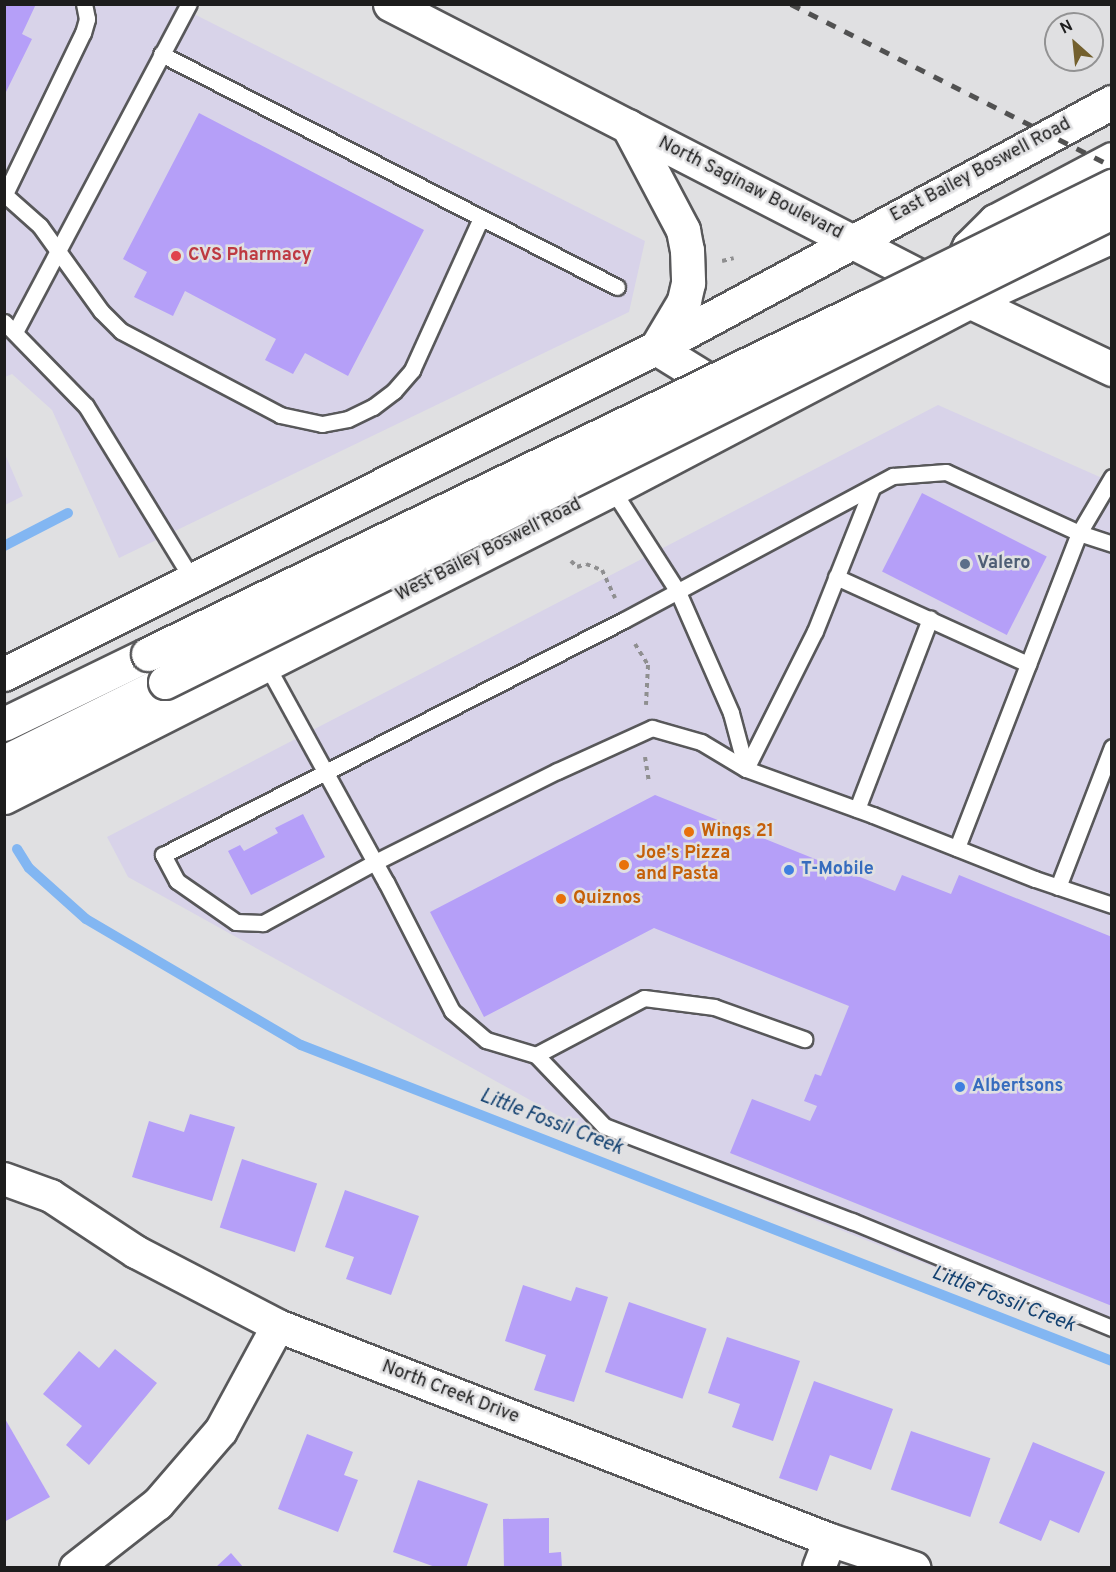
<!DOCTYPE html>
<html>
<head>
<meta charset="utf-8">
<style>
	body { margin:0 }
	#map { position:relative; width:1116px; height:1572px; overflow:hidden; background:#e0e0e2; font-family:Overpass,sans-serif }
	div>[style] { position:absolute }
	.commercial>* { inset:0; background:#d8d3e9 }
	.stream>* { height:10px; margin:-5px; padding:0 5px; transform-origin:5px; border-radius:5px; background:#82b6f2 }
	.building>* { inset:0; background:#b59ff8; transform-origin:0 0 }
	.path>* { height:4px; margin-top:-2px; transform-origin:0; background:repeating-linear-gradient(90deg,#8f8f90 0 4.5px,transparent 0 9px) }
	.roads { filter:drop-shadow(2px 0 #58585a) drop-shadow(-2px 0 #58585a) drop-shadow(0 2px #58585a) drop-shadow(0 -2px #58585a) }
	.service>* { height:15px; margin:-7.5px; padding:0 7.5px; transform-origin:7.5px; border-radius:7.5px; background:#fff }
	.minor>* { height:32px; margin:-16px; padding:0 16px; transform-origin:16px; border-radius:16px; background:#fff }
	.secondary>* { height:33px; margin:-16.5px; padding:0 16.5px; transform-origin:16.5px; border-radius:16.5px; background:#fff }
	.primary>* { height:33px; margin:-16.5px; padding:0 16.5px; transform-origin:16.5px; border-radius:16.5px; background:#fff }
	.rail>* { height:4.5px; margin-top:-2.25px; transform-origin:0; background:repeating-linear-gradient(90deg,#515151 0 10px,transparent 0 20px) }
	.bridges { filter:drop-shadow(2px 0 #58585a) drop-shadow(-2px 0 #58585a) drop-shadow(0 2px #58585a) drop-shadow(0 -2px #58585a) }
	.secondary-bridge>* { height:33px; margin:-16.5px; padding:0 16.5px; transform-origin:16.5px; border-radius:16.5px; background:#fff }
	.dots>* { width:16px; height:16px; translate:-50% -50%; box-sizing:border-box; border:3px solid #e0e0e2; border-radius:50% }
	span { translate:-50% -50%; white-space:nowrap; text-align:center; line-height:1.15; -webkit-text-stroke:5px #e0e0e2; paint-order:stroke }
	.street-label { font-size:18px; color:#1d1d1d }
	.health-label { font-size:18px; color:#be3a42; font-weight:700 }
	.left { translate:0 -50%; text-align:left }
	.service-label { font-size:18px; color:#4e5e75; font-weight:700 }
	.food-label { font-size:18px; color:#c56008; font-weight:700 }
	.shop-label { font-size:18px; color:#366cbe; font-weight:700 }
	.water-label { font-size:20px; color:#134170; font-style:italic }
	.frame { position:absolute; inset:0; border:6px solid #1d1d1d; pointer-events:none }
	.north { position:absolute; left:1044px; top:12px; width:60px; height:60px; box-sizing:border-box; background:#e0e0e2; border:2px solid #929293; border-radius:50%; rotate:333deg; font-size:16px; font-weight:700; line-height:24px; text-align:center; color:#1d1d1d }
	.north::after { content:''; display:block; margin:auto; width:21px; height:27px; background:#73602e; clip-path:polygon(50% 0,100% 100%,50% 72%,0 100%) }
</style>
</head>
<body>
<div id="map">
	<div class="commercial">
		<i style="clip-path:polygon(5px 5px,176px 5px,645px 241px,629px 312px,119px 558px,52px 410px,12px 374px,5px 377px)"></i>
		<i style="clip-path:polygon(938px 405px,1111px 482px,1111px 1337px,575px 1125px,128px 877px,107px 837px)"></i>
		<i style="clip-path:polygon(5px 454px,23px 496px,5px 505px,4px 505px)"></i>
	</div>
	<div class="stream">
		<i style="left:4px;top:546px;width:72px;rotate:-27.3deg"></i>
		<i style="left:17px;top:849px;width:22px;rotate:58deg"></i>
		<i style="left:29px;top:868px;width:76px;rotate:41.8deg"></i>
		<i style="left:86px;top:919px;width:249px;rotate:30.4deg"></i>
		<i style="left:301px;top:1045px;width:870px;rotate:21.29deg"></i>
	</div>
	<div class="building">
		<i style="clip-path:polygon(4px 4px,36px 4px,22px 34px,32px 39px,4px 96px)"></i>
		<i style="clip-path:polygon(199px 113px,424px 230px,348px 376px,305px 353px,293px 374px,265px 360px,276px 339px,185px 291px,173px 316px,134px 297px,147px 272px,123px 259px)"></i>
		<i style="left:922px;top:493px;width:140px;height:88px;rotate:27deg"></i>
		<i style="clip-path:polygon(655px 795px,895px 891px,902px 875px,951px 894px,959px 875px,1112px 937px,1112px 1306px,730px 1153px,752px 1099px,810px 1121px,817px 1106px,804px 1101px,815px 1074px,821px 1076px,849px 1006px,654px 928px,484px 1017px,430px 912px)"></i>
		<i style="clip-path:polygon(303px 814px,325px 857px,251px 895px,228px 851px,240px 845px,244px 851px,278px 833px,275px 828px)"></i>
		<i style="clip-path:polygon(190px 1114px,235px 1127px,212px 1201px,132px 1177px,149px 1121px,184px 1132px)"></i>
		<i style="left:242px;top:1159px;width:79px;height:72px;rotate:18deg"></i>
		<i style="clip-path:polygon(345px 1190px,419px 1216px,391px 1295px,346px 1279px,354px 1257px,325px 1247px)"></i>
		<i style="clip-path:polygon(523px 1285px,571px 1301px,576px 1287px,608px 1297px,574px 1402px,534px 1390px,546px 1355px,505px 1341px)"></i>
		<i style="left:629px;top:1302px;width:82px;height:74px;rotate:19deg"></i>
		<i style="clip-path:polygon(727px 1337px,800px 1361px,773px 1441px,732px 1427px,740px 1404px,708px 1393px)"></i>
		<i style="clip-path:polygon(115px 1349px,157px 1383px,89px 1465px,66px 1445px,82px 1426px,43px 1394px,79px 1351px,99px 1368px)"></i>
		<i style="clip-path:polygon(814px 1381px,893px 1409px,871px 1470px,830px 1455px,817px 1491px,779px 1478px)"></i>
		<i style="clip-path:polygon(4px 1417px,50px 1497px,4px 1522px)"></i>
		<i style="left:911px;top:1431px;width:84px;height:62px;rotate:19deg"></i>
		<i style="clip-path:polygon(307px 1434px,353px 1452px,344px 1475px,358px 1480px,338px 1532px,278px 1509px)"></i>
		<i style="clip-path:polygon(1033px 1442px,1105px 1472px,1079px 1533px,1050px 1520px,1041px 1541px,999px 1523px)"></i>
		<i style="clip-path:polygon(418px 1480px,488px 1504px,466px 1568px,438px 1568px,393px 1552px)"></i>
		<i style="clip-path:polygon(549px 1518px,549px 1553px,561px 1552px,562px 1568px,504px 1568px,503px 1519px)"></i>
		<i style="clip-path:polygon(231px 1553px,244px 1568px,215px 1568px)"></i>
	</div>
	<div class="path">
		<i style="left:722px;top:261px;width:12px;rotate:-14deg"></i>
		<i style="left:571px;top:561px;width:8px;rotate:45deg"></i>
		<i style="left:577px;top:567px;width:9px;rotate:-18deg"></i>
		<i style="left:586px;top:564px;width:17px;rotate:21deg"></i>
		<i style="left:602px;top:570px;width:31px;rotate:65deg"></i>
		<i style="left:635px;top:644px;width:25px;rotate:58deg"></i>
		<i style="left:648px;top:665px;width:40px;rotate:92.9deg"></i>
		<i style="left:645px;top:757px;width:26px;rotate:81deg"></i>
	</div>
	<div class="roads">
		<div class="service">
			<i style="left:161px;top:54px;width:512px;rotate:27.07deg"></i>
			<i style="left:4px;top:194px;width:48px;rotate:41.6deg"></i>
			<i style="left:40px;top:226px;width:105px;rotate:54.3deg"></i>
			<i style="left:101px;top:311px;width:28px;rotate:45deg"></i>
			<i style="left:121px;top:331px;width:180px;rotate:27.8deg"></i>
			<i style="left:280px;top:415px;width:43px;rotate:12.1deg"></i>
			<i style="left:322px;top:424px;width:26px;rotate:-11deg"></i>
			<i style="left:348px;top:419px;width:28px;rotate:-26deg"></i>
			<i style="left:373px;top:407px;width:26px;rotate:-37deg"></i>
			<i style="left:394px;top:391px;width:28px;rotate:-49deg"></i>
			<i style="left:412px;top:370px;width:167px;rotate:-65.6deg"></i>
			<i style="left:5px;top:194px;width:179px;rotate:-64.2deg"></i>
			<i style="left:83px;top:33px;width:15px;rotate:-74deg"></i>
			<i style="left:87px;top:19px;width:15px;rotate:-101deg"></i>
			<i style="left:4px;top:322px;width:117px;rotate:45.7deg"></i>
			<i style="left:86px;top:406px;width:203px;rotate:58.5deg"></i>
			<i style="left:15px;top:332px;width:371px;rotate:-62.1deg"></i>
			<i style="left:1112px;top:477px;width:65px;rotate:120.5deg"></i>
			<i style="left:1079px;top:533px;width:35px;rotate:18deg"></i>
			<i style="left:872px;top:488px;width:154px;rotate:111.7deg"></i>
			<i style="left:815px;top:631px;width:154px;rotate:116.6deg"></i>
			<i style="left:746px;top:769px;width:135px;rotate:19.9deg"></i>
			<i style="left:873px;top:815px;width:174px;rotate:21.6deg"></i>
			<i style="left:1035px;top:879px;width:81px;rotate:18.7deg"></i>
			<i style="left:612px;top:489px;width:122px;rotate:57.3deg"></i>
			<i style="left:678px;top:592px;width:132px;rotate:66.3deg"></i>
			<i style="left:731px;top:713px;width:58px;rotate:75deg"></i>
			<i style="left:836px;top:577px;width:211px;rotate:24.4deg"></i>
			<i style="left:266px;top:664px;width:249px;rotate:61.2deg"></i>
			<i style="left:386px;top:882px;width:145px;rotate:62.9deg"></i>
			<i style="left:452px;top:1011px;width:45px;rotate:40.5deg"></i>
			<i style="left:486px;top:1040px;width:52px;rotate:16.7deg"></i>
			<i style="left:536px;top:1055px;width:98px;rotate:46.2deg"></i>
			<i style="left:604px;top:1126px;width:266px;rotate:21deg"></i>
			<i style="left:852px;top:1221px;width:281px;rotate:22.4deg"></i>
			<i style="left:746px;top:769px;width:52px;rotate:-149deg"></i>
			<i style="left:701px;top:742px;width:51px;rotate:-164.1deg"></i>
			<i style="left:652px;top:728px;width:104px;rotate:155.6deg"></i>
			<i style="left:557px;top:771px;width:203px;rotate:153.4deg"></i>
			<i style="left:375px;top:862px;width:128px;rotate:151.4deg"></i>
			<i style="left:263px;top:923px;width:27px;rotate:-178deg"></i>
			<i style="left:236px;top:922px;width:72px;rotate:-145.2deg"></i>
			<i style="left:177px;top:881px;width:30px;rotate:-118deg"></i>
			<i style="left:163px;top:855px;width:517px;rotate:-27.01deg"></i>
			<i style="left:624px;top:620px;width:305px;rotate:-28.2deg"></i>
			<i style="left:893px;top:476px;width:53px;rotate:-4.3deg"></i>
			<i style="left:946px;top:472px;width:146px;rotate:24.6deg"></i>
			<i style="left:1079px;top:533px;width:338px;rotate:111.2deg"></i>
			<i style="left:857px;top:809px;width:204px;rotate:-69deg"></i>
			<i style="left:1058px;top:887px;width:150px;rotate:-68.9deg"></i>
			<i style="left:536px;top:1055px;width:122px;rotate:-27.8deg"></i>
			<i style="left:644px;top:998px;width:71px;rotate:7.3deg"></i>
			<i style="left:714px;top:1007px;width:96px;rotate:19.6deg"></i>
		</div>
		<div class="minor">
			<i style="left:4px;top:1179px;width:50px;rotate:19.9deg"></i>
			<i style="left:51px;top:1196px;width:102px;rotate:33.4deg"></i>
			<i style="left:136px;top:1252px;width:160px;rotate:27.5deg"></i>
			<i style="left:278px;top:1326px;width:592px;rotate:21.19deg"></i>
			<i style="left:830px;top:1540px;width:89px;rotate:18.4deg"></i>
			<i style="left:76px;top:1568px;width:104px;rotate:-38deg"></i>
			<i style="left:158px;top:1504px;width:96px;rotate:-49.2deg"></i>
			<i style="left:221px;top:1431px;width:119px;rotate:-61.5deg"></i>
			<i style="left:819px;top:1568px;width:30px;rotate:-69deg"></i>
		</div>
		<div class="secondary">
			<i style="left:960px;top:266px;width:21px;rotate:-65deg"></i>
			<i style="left:969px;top:247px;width:37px;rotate:-45deg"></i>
			<i style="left:995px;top:221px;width:132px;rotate:-27.9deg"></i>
			<i style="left:656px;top:348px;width:89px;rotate:31.7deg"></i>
			<i style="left:4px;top:674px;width:729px;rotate:-26.57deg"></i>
			<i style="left:656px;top:348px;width:518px;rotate:-28.35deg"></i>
			<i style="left:4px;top:724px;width:160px;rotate:-25.9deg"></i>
			<i style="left:4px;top:762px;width:180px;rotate:-26.4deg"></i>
			<i style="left:4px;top:797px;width:682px;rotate:-26.87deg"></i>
			<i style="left:612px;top:489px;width:404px;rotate:-27.7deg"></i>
			<i style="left:970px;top:301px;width:156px;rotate:-24.6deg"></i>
		</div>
		<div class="primary">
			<i style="left:390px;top:4px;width:634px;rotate:27.21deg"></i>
			<i style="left:954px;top:294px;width:175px;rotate:25.4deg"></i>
			<i style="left:628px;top:126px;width:118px;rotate:62.1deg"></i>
			<i style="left:683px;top:230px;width:20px;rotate:79deg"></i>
			<i style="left:687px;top:250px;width:33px;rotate:88deg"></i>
			<i style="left:688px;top:283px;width:18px;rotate:103deg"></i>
			<i style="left:684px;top:301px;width:55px;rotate:120.8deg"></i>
		</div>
	</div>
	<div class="rail">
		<i style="left:791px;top:4px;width:360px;rotate:26.8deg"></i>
	</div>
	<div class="bridges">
		<div class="secondary-bridge">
			<i style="left:148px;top:654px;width:802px;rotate:-25.8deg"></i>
			<i style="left:870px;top:305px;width:270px;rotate:-26.2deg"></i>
			<i style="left:165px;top:682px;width:1057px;rotate:-26.4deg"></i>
		</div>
	</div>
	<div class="dots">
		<i style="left:176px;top:256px;background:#e0444e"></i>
		<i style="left:965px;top:564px;background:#5c6f8a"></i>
		<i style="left:689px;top:832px;background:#e8710a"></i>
		<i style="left:624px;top:865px;background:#e8710a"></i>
		<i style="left:789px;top:870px;background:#3f7fe0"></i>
		<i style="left:561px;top:899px;background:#e8710a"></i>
		<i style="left:960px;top:1087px;background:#3f7fe0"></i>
	</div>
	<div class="street-label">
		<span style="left:981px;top:171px;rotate:-28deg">East Bailey Boswell Road</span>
		<span style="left:750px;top:189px;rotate:27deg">North Saginaw Boulevard</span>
		<span style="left:489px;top:551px;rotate:-27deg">West Bailey Boswell Road</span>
		<span style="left:450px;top:1393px;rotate:21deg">North Creek Drive</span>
	</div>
	<div class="health-label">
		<span class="left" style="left:188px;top:256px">CVS Pharmacy</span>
	</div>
	<div class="service-label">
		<span class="left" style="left:977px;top:564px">Valero</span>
	</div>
	<div class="food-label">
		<span class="left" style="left:701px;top:832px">Wings 21</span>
		<span class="left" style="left:636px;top:865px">Joe's Pizza<br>and Pasta</span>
		<span class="left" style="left:573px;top:899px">Quiznos</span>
	</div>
	<div class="shop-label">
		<span class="left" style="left:801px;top:870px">T-Mobile</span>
		<span class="left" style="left:972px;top:1087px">Albertsons</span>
	</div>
	<div class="water-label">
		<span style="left:551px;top:1123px;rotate:21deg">Little Fossil Creek</span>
		<span style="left:1003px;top:1300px;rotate:21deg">Little Fossil Creek</span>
	</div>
	<div class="frame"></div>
	<div class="north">N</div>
</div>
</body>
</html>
